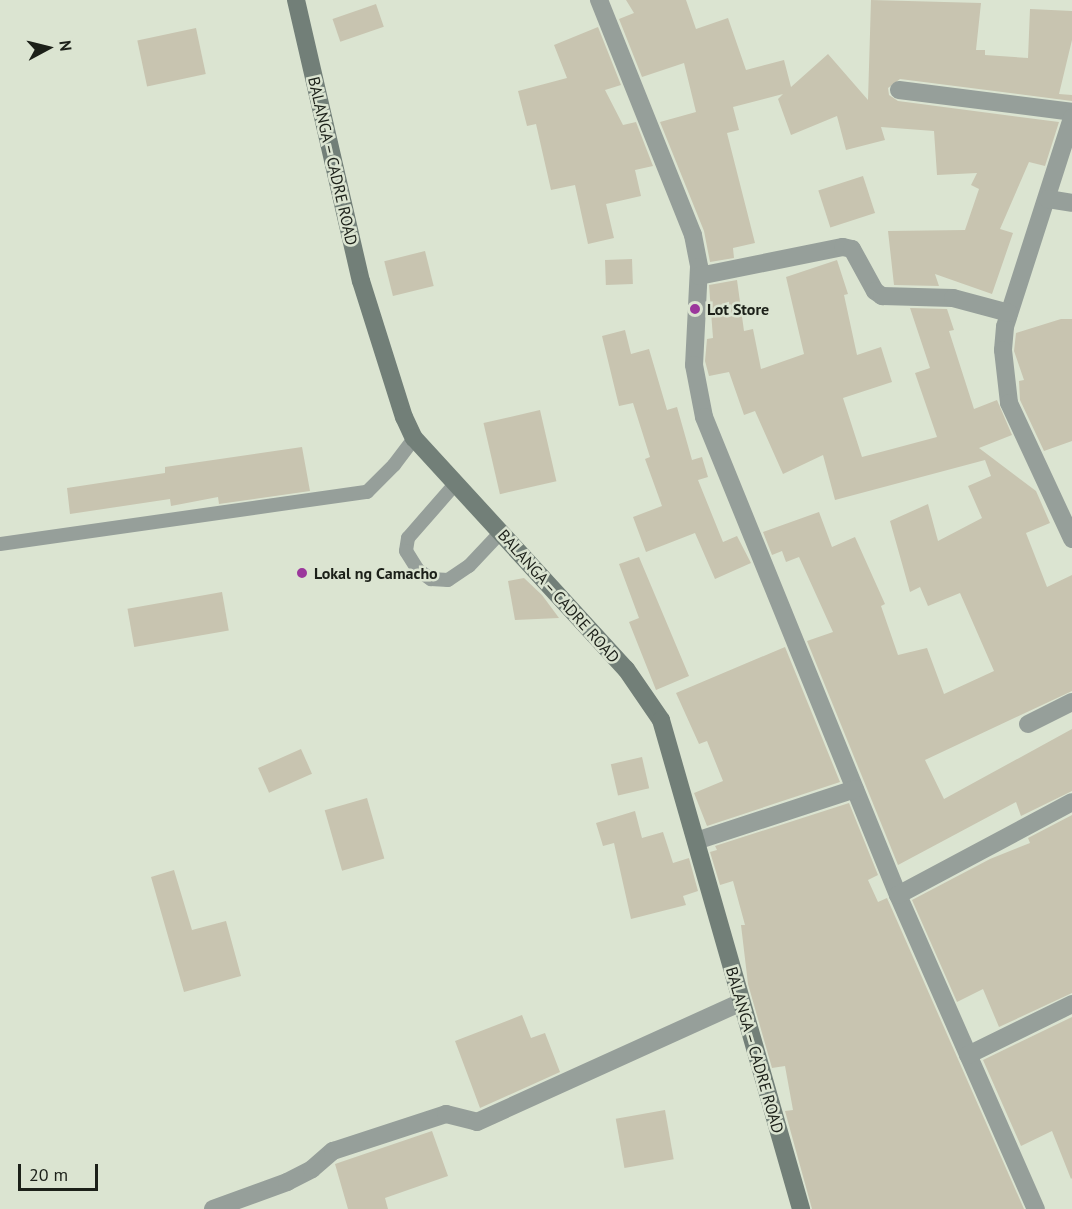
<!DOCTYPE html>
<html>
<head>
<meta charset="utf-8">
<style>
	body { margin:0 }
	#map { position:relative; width:1072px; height:1209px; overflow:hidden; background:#dbe4d1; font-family:"PT Sans",sans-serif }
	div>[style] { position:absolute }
	.building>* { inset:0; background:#c8c4b0; transform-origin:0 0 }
	.lane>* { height:14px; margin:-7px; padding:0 7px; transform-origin:7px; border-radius:7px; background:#969f9a }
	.street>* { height:18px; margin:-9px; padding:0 9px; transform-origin:9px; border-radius:9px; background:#969f9a }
	.secondary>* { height:18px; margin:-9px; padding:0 9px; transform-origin:9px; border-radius:9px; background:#727f78 }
	.dots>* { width:16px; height:16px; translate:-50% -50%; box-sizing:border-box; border:3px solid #dbe4d1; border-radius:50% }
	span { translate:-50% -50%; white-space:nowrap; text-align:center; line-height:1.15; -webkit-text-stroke:5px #dbe4d1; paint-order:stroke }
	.street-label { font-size:16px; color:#1c2019 }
	.poi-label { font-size:16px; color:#1c2019; font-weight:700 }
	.left { translate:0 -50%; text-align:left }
	.north { position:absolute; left:18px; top:18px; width:60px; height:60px; -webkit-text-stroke:4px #dbe4d1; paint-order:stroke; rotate:83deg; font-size:16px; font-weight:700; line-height:24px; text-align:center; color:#1c2019 }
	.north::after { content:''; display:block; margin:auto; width:21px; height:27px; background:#1c2019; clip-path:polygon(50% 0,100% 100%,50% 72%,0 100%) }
	.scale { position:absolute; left:18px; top:1164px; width:80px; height:27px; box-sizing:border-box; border:3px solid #1c2019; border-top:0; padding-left:8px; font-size:18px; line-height:21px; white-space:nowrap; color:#1c2019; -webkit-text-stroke:4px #dbe4d1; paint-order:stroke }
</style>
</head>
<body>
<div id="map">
	<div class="building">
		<i style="clip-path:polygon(626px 0,686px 0,696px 29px,728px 18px,746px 70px,784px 60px,791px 87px,828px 54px,868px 100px,871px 0,981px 3px,976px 50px,985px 50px,985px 55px,1028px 58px,1030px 9px,1072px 11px,1072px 40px,1059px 94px,1072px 95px,1072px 101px,900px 79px,888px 88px,889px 95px,898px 101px,1059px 122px,1045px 166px,1029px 162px,1000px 229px,1013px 233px,992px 294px,935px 274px,939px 286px,894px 285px,888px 231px,965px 230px,979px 189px,971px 185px,977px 173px,937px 175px,934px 131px,881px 127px,885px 140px,846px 150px,837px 116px,791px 135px,778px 99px,783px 94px,733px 107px,739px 130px,727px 133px,755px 243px,733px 248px,734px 258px,710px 262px,704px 231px,660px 122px,696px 112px,684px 63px,642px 77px,619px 19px,634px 13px)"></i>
		<i style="left:376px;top:4px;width:24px;height:46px;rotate:71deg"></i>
		<i style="clip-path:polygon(598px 27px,621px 85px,605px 90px,623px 125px,636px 122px,653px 166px,635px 170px,641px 196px,606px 204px,614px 238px,588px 244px,575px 185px,551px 190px,536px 124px,527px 126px,518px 91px,567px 78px,554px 45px)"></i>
		<i style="left:196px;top:28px;width:47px;height:60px;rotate:78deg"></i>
		<i style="left:863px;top:176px;width:39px;height:47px;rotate:72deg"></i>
		<i style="left:425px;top:251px;width:36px;height:42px;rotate:76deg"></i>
		<i style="left:632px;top:259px;width:25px;height:27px;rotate:88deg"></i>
		<i style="clip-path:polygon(837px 260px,848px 294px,844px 295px,857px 355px,881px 347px,892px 382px,843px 398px,862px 457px,937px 437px,915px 373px,930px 368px,910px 308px,947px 309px,954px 330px,949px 331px,974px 409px,997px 400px,1012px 435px,979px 448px,1036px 491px,1050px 523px,1026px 533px,1047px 587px,1072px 575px,1072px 691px,925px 760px,944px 799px,1072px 729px,1072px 791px,1021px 816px,1016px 802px,898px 865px,807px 641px,833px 632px,799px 557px,786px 562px,782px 551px,772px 555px,763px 532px,819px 512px,832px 547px,855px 537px,885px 604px,881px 606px,898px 655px,927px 648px,944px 694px,994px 671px,960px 593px,928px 606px,920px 587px,910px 592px,890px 521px,928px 504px,938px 541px,982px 518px,968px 486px,991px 476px,985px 460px,835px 500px,823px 455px,783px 474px,755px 411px,744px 415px,729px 372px,709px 376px,705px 361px,707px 339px,713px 338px,709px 285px,737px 280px,744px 331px,753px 329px,761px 369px,804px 354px,786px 277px)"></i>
		<i style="clip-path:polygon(1061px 319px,1072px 319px,1072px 441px,1044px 451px,1020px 400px,1019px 381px,1024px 380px,1014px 351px,1016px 333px)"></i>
		<i style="clip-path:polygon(625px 330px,631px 354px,649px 349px,667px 410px,677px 407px,692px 460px,702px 457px,708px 477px,698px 480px,723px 542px,737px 536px,751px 563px,715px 579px,695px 533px,646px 552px,633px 517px,662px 506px,645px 459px,650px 457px,633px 403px,619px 406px,602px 336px)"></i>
		<i style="left:540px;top:410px;width:73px;height:58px;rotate:77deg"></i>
		<i style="clip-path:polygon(302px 447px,310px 491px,219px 504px,218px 497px,171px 506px,170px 499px,70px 514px,67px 488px,165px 473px,165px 467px)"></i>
		<i style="clip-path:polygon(639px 557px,689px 676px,656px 690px,629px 622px,639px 618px,619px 564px)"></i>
		<i style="clip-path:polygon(524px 578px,542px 595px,559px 618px,515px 620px,508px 581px)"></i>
		<i style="left:222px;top:592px;width:39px;height:96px;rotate:80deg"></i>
		<i style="clip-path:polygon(785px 647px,840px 782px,707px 826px,694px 793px,723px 781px,707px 741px,699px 744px,676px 693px)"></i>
		<i style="left:301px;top:749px;width:27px;height:47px;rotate:66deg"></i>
		<i style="left:642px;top:757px;width:32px;height:32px;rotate:77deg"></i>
		<i style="left:367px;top:798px;width:63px;height:44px;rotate:74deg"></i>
		<i style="clip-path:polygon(849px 803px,878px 875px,868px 880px,878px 902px,887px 898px,1024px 1209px,812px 1209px,785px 1111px,793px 1110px,785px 1066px,772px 1068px,748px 984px,741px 925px,745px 925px,733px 881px,720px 885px,710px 852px,717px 850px,715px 846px)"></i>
		<i style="clip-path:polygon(635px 811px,642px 838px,663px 832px,673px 863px,689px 858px,698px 891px,683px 896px,686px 905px,631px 919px,614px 843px,603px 846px,596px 823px)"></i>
		<i style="clip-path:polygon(1072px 815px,1072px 993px,999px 1027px,983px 989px,957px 1002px,912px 900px,990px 859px,1030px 843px,1028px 838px)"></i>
		<i style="clip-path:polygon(174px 870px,192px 930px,226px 921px,241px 976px,184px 992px,151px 877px)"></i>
		<i style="clip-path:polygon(522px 1015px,531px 1038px,545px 1033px,560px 1072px,480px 1108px,455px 1041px)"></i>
		<i style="clip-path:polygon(1072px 1017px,1072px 1178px,1071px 1179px,1052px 1131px,1021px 1146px,983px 1060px)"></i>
		<i style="left:665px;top:1110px;width:50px;height:50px;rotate:80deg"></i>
		<i style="clip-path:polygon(432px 1131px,448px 1176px,385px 1198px,388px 1209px,348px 1209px,335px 1164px)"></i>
	</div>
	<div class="lane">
		<i style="left:456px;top:483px;width:73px;rotate:131.1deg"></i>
		<i style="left:408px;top:538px;width:13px;rotate:99deg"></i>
		<i style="left:406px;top:551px;width:22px;rotate:58deg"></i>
		<i style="left:418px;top:570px;width:16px;rotate:35deg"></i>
		<i style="left:431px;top:579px;width:17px;rotate:3deg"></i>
		<i style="left:448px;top:580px;width:25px;rotate:-34deg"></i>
		<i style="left:469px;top:566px;width:47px;rotate:-46.7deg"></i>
		<i style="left:0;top:544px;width:371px;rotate:-8.1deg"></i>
		<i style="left:367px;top:492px;width:38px;rotate:-45deg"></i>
		<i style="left:394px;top:465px;width:34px;rotate:-53deg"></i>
	</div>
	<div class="street">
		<i style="left:599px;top:0;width:253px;rotate:68.2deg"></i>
		<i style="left:693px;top:235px;width:33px;rotate:79deg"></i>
		<i style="left:699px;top:267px;width:98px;rotate:92.9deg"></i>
		<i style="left:694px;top:365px;width:53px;rotate:79.1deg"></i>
		<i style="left:704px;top:417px;width:516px;rotate:67.91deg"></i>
		<i style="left:898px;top:895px;width:343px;rotate:66.3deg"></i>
		<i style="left:899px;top:90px;width:174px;rotate:7.2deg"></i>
		<i style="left:1072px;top:118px;width:219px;rotate:107.8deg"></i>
		<i style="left:1005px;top:327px;width:23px;rotate:95deg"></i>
		<i style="left:1003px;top:350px;width:53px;rotate:83.5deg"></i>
		<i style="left:1009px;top:403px;width:150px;rotate:65.1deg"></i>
		<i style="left:1048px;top:199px;width:24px;rotate:9deg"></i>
		<i style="left:699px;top:276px;width:147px;rotate:-11.4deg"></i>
		<i style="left:843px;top:247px;width:9px;rotate:13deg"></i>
		<i style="left:852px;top:249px;width:48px;rotate:61.3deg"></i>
		<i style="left:875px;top:291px;width:9px;rotate:36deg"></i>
		<i style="left:882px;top:296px;width:71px;rotate:1.6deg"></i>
		<i style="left:953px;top:298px;width:58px;rotate:15deg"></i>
		<i style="left:1028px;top:724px;width:49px;rotate:-26.6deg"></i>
		<i style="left:696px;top:841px;width:167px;rotate:-18.1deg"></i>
		<i style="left:898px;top:895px;width:197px;rotate:-28.1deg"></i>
		<i style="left:968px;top:1055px;width:116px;rotate:-26.1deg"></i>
		<i style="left:213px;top:1209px;width:79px;rotate:-20deg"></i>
		<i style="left:287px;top:1182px;width:28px;rotate:-27deg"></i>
		<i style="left:312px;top:1169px;width:28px;rotate:-41deg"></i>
		<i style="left:333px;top:1151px;width:119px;rotate:-18.1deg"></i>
		<i style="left:446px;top:1114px;width:32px;rotate:14deg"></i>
		<i style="left:477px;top:1122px;width:290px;rotate:-24.4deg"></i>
	</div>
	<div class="secondary">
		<i style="left:296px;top:0;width:288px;rotate:77deg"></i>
		<i style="left:361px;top:281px;width:143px;rotate:72.5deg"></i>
		<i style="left:404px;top:417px;width:23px;rotate:65deg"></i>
		<i style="left:414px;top:438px;width:314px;rotate:47.5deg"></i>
		<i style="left:626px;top:669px;width:62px;rotate:55.5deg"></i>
		<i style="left:661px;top:720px;width:509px;rotate:74.02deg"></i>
	</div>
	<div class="dots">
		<i style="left:695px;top:309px;background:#9b379c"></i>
		<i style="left:302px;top:573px;background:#9b379c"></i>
	</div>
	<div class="street-label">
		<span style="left:333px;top:161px;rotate:77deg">BALANGA – CADRE ROAD</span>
		<span style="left:559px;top:596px;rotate:48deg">BALANGA – CADRE ROAD</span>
		<span style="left:755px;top:1050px;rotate:74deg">BALANGA – CADRE ROAD</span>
	</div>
	<div class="poi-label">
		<span class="left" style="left:707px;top:309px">Lot Store</span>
		<span class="left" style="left:314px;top:573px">Lokal ng Camacho</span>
	</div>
	<div class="north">N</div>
	<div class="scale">20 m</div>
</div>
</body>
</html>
